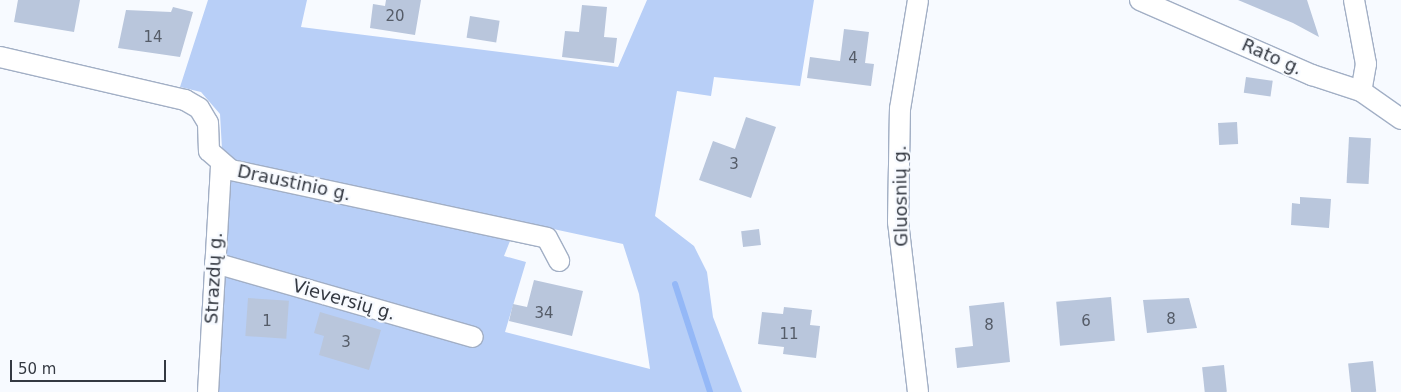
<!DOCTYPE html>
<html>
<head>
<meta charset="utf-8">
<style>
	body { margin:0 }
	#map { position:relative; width:1401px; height:392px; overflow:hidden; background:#f7faff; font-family:"DejaVu Sans",sans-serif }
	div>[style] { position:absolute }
	.green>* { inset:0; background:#b8cff7 }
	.stream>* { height:6px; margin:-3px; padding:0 3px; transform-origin:3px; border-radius:3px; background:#94b8f7 }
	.building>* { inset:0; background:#b9c6dc; transform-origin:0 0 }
	.roads { filter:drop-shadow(1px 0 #a2afc5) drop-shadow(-1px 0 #a2afc5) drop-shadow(0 1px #a2afc5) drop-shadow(0 -1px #a2afc5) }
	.minor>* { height:20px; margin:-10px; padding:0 10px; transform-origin:10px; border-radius:10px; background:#fff }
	span { translate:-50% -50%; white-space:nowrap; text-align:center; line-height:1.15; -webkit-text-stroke:4.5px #f7faff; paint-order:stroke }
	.number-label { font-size:15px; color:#555c68 }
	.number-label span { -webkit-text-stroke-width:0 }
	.street-label { font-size:18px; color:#343942 }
	.scale { position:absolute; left:10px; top:360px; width:156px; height:22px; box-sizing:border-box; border:2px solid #343942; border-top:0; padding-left:6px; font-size:15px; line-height:18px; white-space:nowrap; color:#343942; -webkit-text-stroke:4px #f7faff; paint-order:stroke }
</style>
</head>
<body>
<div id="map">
	<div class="green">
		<i style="clip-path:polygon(208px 0,307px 0,301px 27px,618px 67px,647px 0,814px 0,800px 86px,714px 77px,711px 96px,677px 91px,655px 216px,694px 246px,707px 272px,713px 317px,742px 392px,217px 392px,226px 177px,512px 236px,504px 256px,526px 262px,505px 332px,650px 369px,639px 294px,623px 244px,231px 160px,222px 149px,220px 114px,201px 92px,180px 87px)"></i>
	</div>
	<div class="stream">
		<i style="left:675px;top:284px;width:114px;rotate:72deg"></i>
	</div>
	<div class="building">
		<i style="clip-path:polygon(18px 0,80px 0,74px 32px,14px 22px)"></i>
		<i style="clip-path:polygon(386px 0,421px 0,415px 35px,370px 28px,373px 4px,385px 6px)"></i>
		<i style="clip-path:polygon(1238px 0,1307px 0,1319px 37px,1293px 23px)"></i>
		<i style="clip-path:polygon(582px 5px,607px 7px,604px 37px,617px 38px,614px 63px,562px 57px,565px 31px,579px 32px)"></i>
		<i style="clip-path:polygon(173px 7px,193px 12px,180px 57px,118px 48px,126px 10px,171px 12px)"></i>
		<i style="left:470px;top:16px;width:30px;height:22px;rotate:9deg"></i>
		<i style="clip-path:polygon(844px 29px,869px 32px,865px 63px,874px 64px,871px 86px,807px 78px,810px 57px,840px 61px)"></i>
		<i style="left:1246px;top:77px;width:27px;height:16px;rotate:8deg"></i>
		<i style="clip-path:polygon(746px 117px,776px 127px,751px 198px,699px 180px,713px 141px,735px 149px)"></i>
		<i style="left:1237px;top:122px;width:22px;height:19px;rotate:87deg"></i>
		<i style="left:1349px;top:137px;width:22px;height:46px;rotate:3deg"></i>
		<i style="clip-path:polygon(1300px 197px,1331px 199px,1329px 228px,1291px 225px,1292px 203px,1300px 204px)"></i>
		<i style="left:759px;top:229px;width:16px;height:18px;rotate:83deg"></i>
		<i style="clip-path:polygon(534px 280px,583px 291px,572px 336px,509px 321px,513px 304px,527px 307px)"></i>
		<i style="left:1111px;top:297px;width:44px;height:55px;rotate:85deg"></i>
		<i style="left:248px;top:298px;width:41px;height:38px;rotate:4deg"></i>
		<i style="clip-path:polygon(1189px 298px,1197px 328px,1147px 333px,1143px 300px)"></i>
		<i style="clip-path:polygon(1004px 302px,1010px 362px,957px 368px,955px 348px,973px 346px,969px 306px)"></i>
		<i style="clip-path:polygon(784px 307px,812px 310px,810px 325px,820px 326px,816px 358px,783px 354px,784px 347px,758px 344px,762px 312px,783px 314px)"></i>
		<i style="clip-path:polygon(320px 312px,381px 330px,369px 370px,319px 355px,324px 336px,314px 333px)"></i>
		<i style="left:1373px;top:361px;width:31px;height:25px;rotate:84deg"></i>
		<i style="left:1224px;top:365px;width:27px;height:22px;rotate:84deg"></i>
	</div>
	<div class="roads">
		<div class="minor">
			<i style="left:1140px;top:0;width:188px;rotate:23.6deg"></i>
			<i style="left:1312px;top:75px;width:52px;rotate:18.1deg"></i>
			<i style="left:1361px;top:91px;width:49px;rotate:35deg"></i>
			<i style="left:1354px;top:0;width:65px;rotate:79.4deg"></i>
			<i style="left:1366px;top:64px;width:27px;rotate:100deg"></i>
			<i style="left:0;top:57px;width:190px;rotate:13.1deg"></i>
			<i style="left:185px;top:100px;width:16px;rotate:30deg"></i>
			<i style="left:199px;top:108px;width:17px;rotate:59deg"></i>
			<i style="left:208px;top:123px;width:28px;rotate:88deg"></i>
			<i style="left:209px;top:151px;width:29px;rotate:41deg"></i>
			<i style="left:231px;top:170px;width:323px;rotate:12.1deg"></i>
			<i style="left:547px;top:238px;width:26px;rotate:62deg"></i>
			<i style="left:215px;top:263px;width:268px;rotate:16deg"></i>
			<i style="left:208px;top:392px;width:228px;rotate:-86.7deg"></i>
			<i style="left:918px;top:392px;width:171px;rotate:-96.7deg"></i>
			<i style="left:898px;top:222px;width:113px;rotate:-89deg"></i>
			<i style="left:900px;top:109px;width:110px;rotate:-80.6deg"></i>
		</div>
	</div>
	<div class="number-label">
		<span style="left:395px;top:17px">20</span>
		<span style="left:153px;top:38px">14</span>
		<span style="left:853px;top:59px">4</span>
		<span style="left:734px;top:165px">3</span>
		<span style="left:544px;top:314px">34</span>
		<span style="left:1171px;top:320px">8</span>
		<span style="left:267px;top:322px">1</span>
		<span style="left:1086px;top:322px">6</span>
		<span style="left:989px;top:326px">8</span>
		<span style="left:789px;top:335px">11</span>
		<span style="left:346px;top:343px">3</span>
	</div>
	<div class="street-label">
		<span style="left:1272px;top:57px;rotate:24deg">Rato g.</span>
		<span style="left:294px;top:183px;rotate:12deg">Draustinio g.</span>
		<span style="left:901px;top:196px;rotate:-91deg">Gluosnių g.</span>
		<span style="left:214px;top:278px;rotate:-87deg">Strazdų g.</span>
		<span style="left:344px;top:300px;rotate:16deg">Vieversių g.</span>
	</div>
	<div class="scale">50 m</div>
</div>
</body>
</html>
